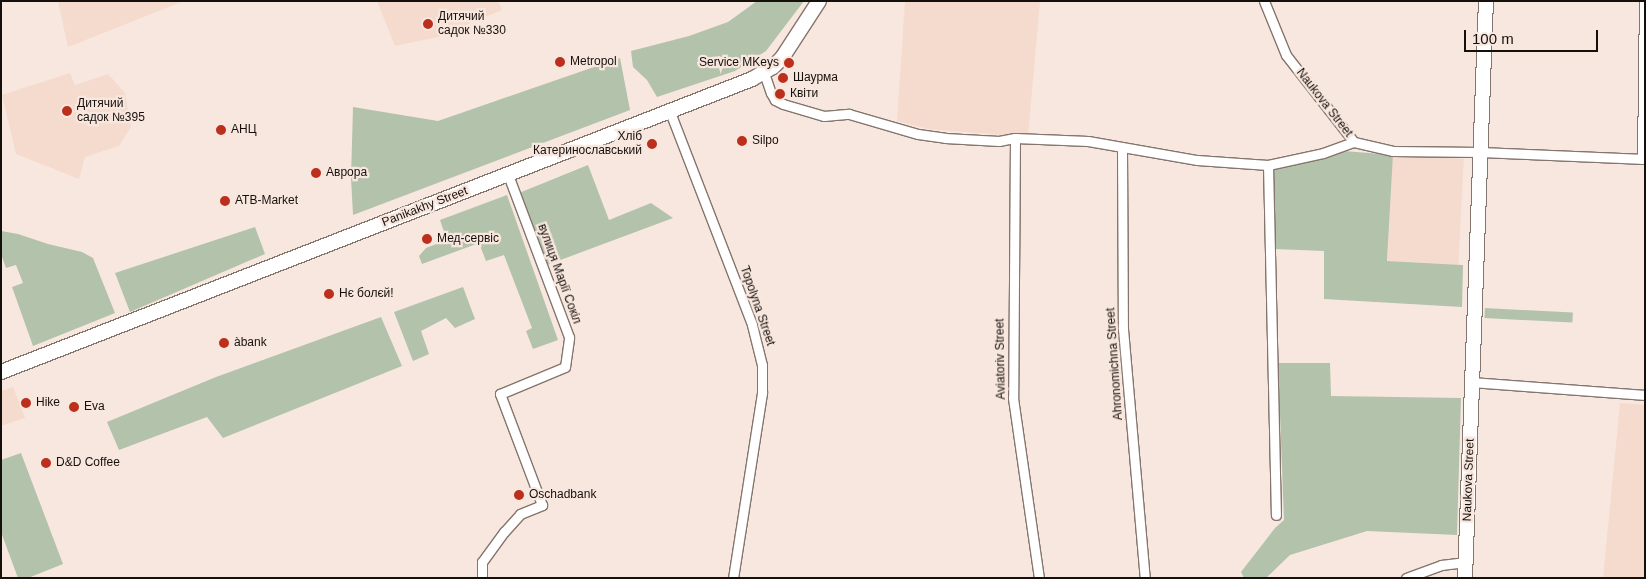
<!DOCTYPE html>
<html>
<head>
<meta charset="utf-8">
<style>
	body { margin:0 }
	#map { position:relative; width:1646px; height:579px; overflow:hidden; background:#f8e7de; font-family:Helvetica,sans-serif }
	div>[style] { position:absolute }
	.built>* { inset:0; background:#f4dbce; transform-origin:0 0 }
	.green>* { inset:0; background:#b3c2ab; transform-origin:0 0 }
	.roads { filter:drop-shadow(1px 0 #84756d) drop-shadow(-1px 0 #84756d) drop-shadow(0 1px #84756d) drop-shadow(0 -1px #84756d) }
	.street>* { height:9px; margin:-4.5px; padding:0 4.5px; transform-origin:4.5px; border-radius:4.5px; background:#fff }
	.secondary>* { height:14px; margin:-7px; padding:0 7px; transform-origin:7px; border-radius:7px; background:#fff }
	.dots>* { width:14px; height:14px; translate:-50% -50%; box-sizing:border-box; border:2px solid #f8e7de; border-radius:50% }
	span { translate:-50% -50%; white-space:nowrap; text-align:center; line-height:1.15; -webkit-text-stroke:4.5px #f8e7de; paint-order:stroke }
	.poi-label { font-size:12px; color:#16100d }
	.left { translate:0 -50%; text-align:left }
	.right { translate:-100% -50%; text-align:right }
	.street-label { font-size:12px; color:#16100d }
	.frame { position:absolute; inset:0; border:2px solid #16100d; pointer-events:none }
	.scale { position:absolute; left:1464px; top:30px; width:134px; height:22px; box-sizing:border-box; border:2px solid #16100d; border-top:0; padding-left:6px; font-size:15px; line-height:18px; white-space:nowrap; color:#16100d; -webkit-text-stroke:4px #f8e7de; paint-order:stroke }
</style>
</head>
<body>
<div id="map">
	<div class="built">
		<i style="clip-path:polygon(58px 1px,184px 1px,68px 47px)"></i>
		<i style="clip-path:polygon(377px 1px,498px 1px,502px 10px,438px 37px,395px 46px)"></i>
		<i style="clip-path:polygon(905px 1px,1040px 1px,1028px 137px,928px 129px,897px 121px)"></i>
		<i style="clip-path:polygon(70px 73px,75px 85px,108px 74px,125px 93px,131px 127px,119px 146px,85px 157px,79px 179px,16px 154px,2px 95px)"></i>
		<i style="left:1393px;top:155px;width:71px;height:106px;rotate:3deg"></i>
		<i style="clip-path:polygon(13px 387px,25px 418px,1px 426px,1px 391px)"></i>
		<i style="clip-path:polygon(1620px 403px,1645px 405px,1645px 578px,1603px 578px)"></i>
	</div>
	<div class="green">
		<i style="clip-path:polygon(757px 1px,804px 1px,766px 51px,735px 71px,657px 97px,647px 80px,633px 67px,631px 51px,689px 36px,728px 22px)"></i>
		<i style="clip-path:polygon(620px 58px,630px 110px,353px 215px,351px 178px,353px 107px,438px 121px)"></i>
		<i style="clip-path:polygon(1344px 151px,1393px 155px,1387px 261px,1463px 265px,1462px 307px,1324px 299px,1324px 251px,1275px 249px,1271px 168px)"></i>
		<i style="clip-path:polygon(588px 165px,609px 220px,651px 203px,673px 218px,547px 265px,519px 193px)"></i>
		<i style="clip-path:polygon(507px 195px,558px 340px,533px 349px,526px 331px,532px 328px,504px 255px,486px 261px,479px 243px,422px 264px,419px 256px,426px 248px,444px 241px,448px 244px,440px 220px)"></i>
		<i style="clip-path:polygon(255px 227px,265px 254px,130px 312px,115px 273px)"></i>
		<i style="clip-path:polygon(1px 231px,18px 234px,48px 244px,82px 252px,93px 258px,115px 313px,33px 346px,12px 287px,23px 283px,16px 265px,6px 268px,1px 254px)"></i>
		<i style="clip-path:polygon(463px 287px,475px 319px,455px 328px,446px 318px,421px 331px,429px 354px,413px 361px,394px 312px)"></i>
		<i style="left:1485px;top:308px;width:88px;height:10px;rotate:3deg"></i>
		<i style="clip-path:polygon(381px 317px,402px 366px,223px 438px,207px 417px,119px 450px,107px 422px,216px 377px)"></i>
		<i style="clip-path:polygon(1278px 363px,1330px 363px,1331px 396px,1461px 398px,1457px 535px,1367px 531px,1290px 555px,1266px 578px,1244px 578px,1241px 572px,1275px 528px,1284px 520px)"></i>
		<i style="clip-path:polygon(21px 453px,63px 564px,28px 578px,18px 578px,1px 532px,1px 460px)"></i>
	</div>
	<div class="roads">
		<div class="street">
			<i style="left:1264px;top:1px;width:58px;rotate:67.8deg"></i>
			<i style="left:1286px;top:55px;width:110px;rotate:52deg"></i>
			<i style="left:1354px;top:142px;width:40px;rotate:13deg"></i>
			<i style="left:1393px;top:151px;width:87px;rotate:0.7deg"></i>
			<i style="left:1480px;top:152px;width:165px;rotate:2.4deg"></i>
			<i style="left:764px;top:73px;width:21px;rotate:71deg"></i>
			<i style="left:771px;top:93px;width:8px;rotate:60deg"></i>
			<i style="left:775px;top:100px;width:9px;rotate:27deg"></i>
			<i style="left:783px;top:104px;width:43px;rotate:16.3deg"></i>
			<i style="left:824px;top:116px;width:25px;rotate:-5deg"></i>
			<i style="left:849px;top:114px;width:72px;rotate:16.2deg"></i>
			<i style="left:918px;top:134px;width:27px;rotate:8deg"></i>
			<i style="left:945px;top:138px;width:54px;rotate:3.2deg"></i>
			<i style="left:999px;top:141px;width:16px;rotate:-11deg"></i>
			<i style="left:1015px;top:138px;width:73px;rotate:2.4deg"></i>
			<i style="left:1088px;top:141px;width:111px;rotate:9.9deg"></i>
			<i style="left:1197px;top:160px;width:71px;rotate:4deg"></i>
			<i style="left:1268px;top:165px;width:56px;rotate:-12.3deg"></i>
			<i style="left:1323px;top:153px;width:33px;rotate:-20deg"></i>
			<i style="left:670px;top:112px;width:228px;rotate:68.9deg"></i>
			<i style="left:752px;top:325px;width:41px;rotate:76deg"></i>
			<i style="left:762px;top:365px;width:28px;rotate:90deg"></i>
			<i style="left:762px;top:393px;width:187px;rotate:98.9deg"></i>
			<i style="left:1015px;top:138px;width:260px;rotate:90.4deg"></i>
			<i style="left:1013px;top:398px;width:182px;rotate:81.8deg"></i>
			<i style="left:1122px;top:149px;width:180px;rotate:89.7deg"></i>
			<i style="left:1123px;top:329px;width:250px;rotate:85deg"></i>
			<i style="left:1642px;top:159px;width:158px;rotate:-89.3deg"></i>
			<i style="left:1268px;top:165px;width:350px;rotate:88.7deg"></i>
			<i style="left:1472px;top:382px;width:173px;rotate:4.3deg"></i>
			<i style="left:482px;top:578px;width:16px;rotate:-90deg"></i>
			<i style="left:482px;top:562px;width:37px;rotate:-54deg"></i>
			<i style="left:504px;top:532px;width:24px;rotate:-48deg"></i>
			<i style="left:520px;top:514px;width:24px;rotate:-22deg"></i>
			<i style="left:542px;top:505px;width:119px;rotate:-110.7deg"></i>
			<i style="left:500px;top:394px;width:70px;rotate:-22.6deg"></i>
			<i style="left:565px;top:367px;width:30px;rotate:-82deg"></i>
			<i style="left:569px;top:337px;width:173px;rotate:-110.6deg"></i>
			<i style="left:1406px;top:578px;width:37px;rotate:-20deg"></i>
			<i style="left:1441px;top:565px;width:25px;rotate:-7deg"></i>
		</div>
		<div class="secondary">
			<i style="left:1px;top:372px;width:806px;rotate:-21.31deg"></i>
			<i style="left:752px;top:79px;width:24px;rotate:-30deg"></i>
			<i style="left:773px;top:67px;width:13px;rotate:-45deg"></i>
			<i style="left:782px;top:58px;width:68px;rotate:-57deg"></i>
			<i style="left:1465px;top:578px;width:577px;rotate:-87.92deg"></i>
		</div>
	</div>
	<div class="dots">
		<i style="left:428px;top:24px;background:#bb2f1c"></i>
		<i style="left:560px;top:62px;background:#bb2f1c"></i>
		<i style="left:789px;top:63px;background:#bb2f1c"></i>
		<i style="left:783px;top:78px;background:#bb2f1c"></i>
		<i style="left:780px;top:94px;background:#bb2f1c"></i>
		<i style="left:67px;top:111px;background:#bb2f1c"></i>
		<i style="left:221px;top:130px;background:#bb2f1c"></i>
		<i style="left:742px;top:141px;background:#bb2f1c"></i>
		<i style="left:652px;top:144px;background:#bb2f1c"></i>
		<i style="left:316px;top:173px;background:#bb2f1c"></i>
		<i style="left:225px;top:201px;background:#bb2f1c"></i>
		<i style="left:427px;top:239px;background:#bb2f1c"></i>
		<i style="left:329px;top:294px;background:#bb2f1c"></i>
		<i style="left:224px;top:343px;background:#bb2f1c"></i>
		<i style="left:26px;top:403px;background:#bb2f1c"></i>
		<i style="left:74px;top:407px;background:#bb2f1c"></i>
		<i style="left:46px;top:463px;background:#bb2f1c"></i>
		<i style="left:519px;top:495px;background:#bb2f1c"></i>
	</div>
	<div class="poi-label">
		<span class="left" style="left:438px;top:24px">Дитячий<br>садок №330</span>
		<span class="left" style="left:570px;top:62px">Metropol</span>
		<span class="right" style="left:779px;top:63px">Service MKeys</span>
		<span class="left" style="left:793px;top:78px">Шаурма</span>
		<span class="left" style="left:790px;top:94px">Квіти</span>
		<span class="left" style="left:77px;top:111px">Дитячий<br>садок №395</span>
		<span class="left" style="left:231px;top:130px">АНЦ</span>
		<span class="right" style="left:642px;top:144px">Хліб<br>Катеринославський</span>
		<span class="left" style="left:752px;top:141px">Silpo</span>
		<span class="left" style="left:326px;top:173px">Аврора</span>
		<span class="left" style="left:235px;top:201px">ATB-Market</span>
		<span class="left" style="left:437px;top:239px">Мед-сервіс</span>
		<span class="left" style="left:339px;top:294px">Нє болєй!</span>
		<span class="left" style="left:234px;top:343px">àbank</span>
		<span class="left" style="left:36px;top:403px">Hike</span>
		<span class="left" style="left:84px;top:407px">Eva</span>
		<span class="left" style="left:56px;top:463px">D&amp;D Coffee</span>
		<span class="left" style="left:529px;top:495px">Oschadbank</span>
	</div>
	<div class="street-label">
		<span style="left:1324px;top:103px;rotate:52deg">Naukova Street</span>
		<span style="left:425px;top:207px;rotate:-21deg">Panikakhy Street</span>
		<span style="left:559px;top:274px;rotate:70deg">вулиця Марії Сокіл</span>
		<span style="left:757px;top:306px;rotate:71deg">Topolyna Street</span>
		<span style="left:1001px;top:359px;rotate:-91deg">Aviatoriv Street</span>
		<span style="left:1115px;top:364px;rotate:-94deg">Ahronomichna Street</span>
		<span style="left:1469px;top:480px;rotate:-88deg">Naukova Street</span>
	</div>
	<div class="frame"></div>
	<div class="scale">100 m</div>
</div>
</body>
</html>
